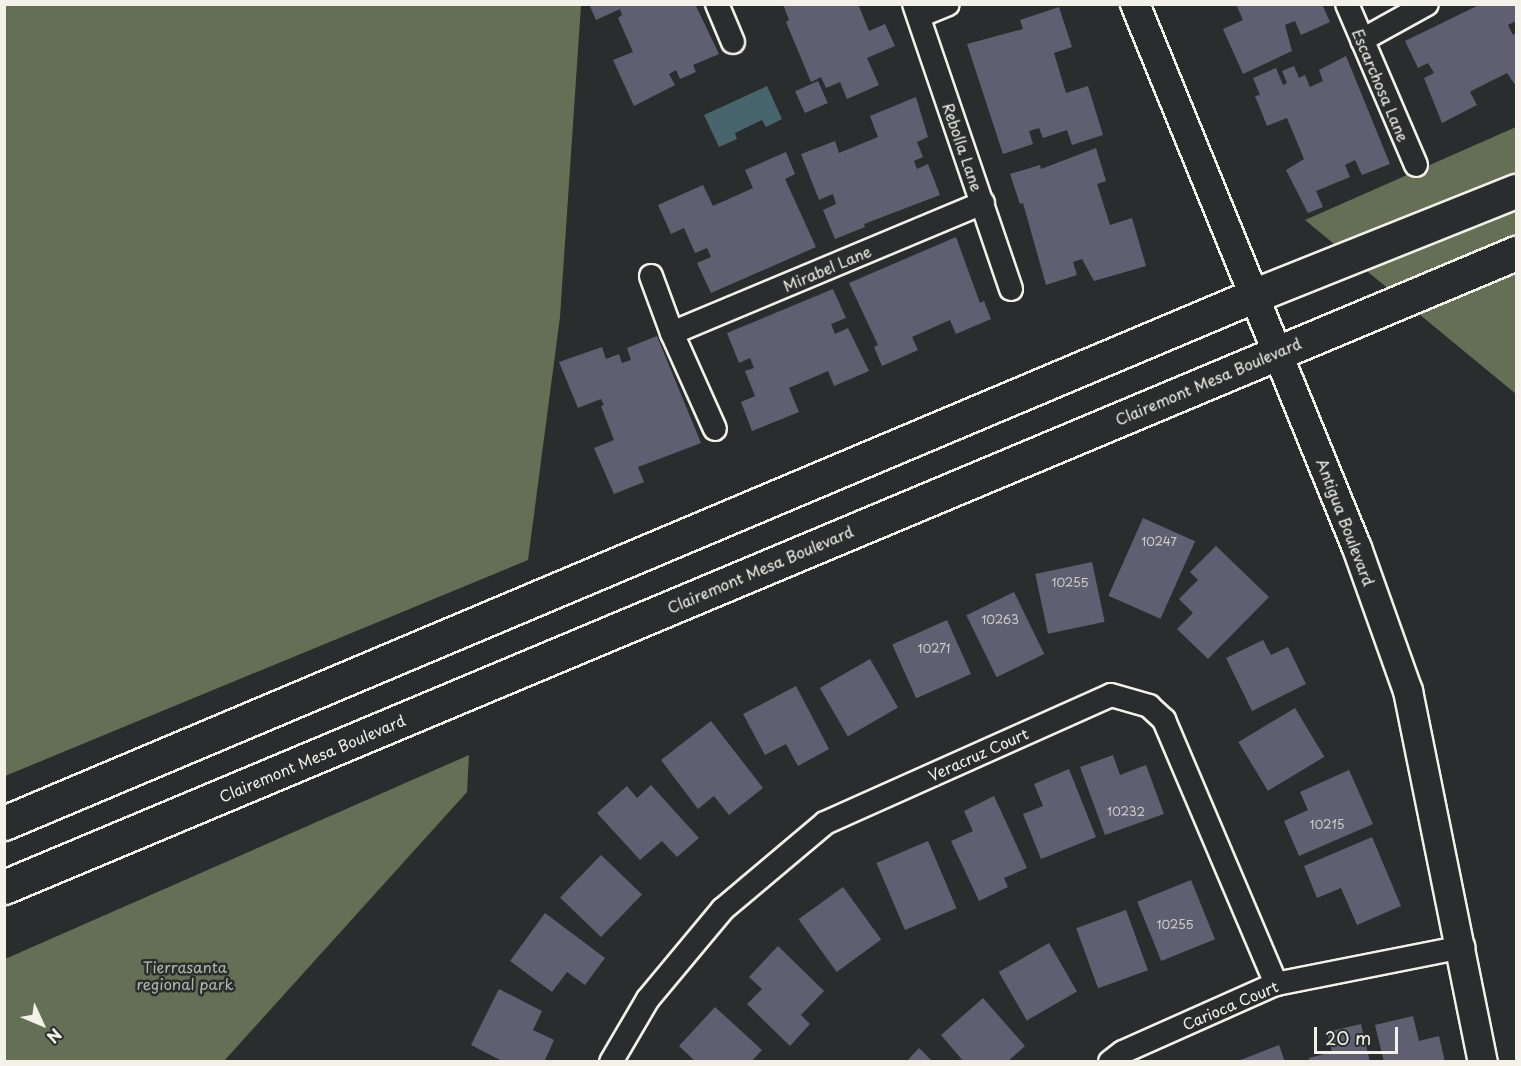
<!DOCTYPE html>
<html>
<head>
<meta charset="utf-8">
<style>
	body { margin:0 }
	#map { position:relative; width:1521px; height:1066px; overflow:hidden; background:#2a2d2e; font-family:"Playpen Sans",sans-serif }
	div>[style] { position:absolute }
	.green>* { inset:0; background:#656f55 }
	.water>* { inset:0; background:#48646c }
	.building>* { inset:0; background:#605f72; transform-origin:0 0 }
	.roads { filter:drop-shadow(2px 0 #f4f1e8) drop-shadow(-2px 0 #f4f1e8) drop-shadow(0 2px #f4f1e8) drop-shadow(0 -2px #f4f1e8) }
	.minor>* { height:22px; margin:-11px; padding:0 11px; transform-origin:11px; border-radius:11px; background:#2a2d2e }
	.tertiary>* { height:28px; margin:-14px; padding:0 14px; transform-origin:14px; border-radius:14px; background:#2a2d2e }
	.primary>* { height:33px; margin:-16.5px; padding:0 16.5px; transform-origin:16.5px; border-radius:16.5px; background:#2a2d2e }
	span { translate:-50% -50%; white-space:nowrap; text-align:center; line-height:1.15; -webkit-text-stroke:5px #2a2d2e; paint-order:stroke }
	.number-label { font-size:12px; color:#cfccca }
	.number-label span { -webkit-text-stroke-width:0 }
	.street-label { font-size:15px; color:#f4f1e8 }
	.park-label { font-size:15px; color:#b4b6a6 }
	.frame { position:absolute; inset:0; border:6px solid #f4f1e8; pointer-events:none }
	.north { position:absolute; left:12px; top:994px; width:60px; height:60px; -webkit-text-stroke:4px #2a2d2e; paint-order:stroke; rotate:134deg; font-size:16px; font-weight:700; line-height:24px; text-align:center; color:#f4f1e8 }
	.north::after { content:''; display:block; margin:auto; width:21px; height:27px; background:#f4f1e8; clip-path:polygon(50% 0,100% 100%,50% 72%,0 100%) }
	.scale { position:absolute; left:1314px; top:1027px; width:84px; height:27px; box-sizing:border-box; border:3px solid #f4f1e8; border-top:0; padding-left:8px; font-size:18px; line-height:21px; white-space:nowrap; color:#f4f1e8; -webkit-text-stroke:4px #2a2d2e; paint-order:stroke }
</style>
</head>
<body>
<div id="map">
	<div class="green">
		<i style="clip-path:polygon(5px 4px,581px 5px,560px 317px,528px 560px,5px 776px)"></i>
		<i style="clip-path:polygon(1516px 127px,1516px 394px,1305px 220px)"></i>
		<i style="clip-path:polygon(469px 755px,467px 792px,224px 1061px,5px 1061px,5px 959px)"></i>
	</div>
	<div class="water">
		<i style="clip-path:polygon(767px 86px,782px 119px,766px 127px,762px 120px,735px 133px,737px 139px,719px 147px,704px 115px)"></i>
	</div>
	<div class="building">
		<i style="clip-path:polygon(589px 4px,695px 4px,719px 54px,693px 65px,696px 72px,680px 79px,676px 70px,669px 74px,675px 85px,634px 106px,613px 60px,633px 52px,618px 18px,622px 15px,620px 9px,596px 20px)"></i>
		<i style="clip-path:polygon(783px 4px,858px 4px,869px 31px,885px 24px,895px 46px,867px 58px,879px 85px,847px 99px,840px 82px,826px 88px,821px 77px,811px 82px,786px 22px,789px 20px)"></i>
		<i style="clip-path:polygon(1236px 4px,1322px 4px,1330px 22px,1301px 35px,1295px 21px,1285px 25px,1292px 51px,1243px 74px,1223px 29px,1243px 20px)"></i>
		<i style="clip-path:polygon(1481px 4px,1514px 4px,1516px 9px,1516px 21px,1508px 25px,1513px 35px,1516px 33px,1516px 86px,1507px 73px,1475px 89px,1470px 92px,1477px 105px,1442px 123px,1424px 78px,1434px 73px,1428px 63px,1418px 68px,1405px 41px)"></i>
		<i style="clip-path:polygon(1059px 7px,1072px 47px,1054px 53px,1066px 93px,1088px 86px,1103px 135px,1072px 145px,1067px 130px,1043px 138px,1039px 128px,1029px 131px,1033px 144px,1003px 154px,967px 44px,1023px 29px,1020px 20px)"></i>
		<i style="clip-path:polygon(1346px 56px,1390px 164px,1362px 175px,1355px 160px,1345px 165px,1350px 177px,1316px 191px,1323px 207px,1308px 213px,1286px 170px,1304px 159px,1287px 118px,1267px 126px,1255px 96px,1260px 95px,1253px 78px,1276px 68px,1283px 85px,1287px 83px,1282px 71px,1294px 66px,1299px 78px,1305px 75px,1310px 87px,1323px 81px,1319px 70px)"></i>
		<i style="left:818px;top:81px;width:24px;height:25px;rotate:66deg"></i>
		<i style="clip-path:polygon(916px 97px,928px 137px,917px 142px,923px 157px,914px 161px,917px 169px,928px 164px,940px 195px,864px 224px,865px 227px,835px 239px,823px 210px,836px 204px,833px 194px,819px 200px,801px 154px,835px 141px,839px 153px,878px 137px,870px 116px)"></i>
		<i style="clip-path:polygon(1096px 148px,1106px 181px,1097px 184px,1110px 225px,1132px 218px,1146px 266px,1094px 281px,1082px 259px,1073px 262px,1077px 275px,1046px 285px,1023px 203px,1020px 204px,1010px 174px,1040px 165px,1041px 169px)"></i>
		<i style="clip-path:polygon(786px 152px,795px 174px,785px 179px,816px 247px,711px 293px,697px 263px,711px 257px,707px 248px,695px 253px,684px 228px,671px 234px,658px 205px,703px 185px,713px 206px,753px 188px,745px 170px)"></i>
		<i style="clip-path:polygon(956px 237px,980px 303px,984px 301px,991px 319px,956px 334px,950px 320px,912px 337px,918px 350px,882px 366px,874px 347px,878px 345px,849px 283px)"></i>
		<i style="clip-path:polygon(833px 289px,846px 318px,831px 324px,835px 334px,848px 328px,869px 371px,834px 386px,828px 371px,789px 388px,799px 412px,752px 431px,741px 402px,755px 396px,745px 371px,754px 368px,750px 358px,739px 363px,727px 333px)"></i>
		<i style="clip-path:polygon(657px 336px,701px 443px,638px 467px,644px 482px,614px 494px,594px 448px,614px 440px,601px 406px,604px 405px,601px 399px,578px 408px,559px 362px,602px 347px,606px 359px,619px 354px,622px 363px,631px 360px,627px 348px)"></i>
		<i style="left:1143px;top:518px;width:57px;height:85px;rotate:24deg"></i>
		<i style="clip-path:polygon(1216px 546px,1269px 597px,1208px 659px,1177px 629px,1193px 613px,1179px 599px,1198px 580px,1190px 572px)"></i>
		<i style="left:1092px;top:562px;width:61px;height:58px;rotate:78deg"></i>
		<i style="left:1014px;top:592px;width:69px;height:53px;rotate:64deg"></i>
		<i style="left:947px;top:620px;width:59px;height:60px;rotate:66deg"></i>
		<i style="clip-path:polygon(1263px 640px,1271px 655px,1288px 647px,1306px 684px,1252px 711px,1226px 658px)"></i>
		<i style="left:870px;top:659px;width:56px;height:58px;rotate:60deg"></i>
		<i style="clip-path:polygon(796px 686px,829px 749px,798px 766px,786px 744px,765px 755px,743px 714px)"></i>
		<i style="left:1295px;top:708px;width:57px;height:66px;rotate:59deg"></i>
		<i style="clip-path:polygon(711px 721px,763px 788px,729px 815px,714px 796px,698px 809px,661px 760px)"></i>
		<i style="clip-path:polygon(1113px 755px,1120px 775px,1146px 765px,1164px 814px,1105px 835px,1080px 767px)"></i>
		<i style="clip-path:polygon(1069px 769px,1096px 837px,1041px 859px,1023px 814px,1043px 806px,1034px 784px)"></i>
		<i style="clip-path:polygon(1349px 770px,1373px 824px,1299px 856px,1284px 821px,1308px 810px,1300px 792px)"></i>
		<i style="clip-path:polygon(651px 785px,699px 838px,677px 857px,662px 841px,640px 860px,597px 813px,627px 786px,637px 798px)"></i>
		<i style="clip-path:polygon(994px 796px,1027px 868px,1004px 878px,1008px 887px,979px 901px,951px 841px,973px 831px,964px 811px)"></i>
		<i style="clip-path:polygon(1372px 837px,1401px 906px,1357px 925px,1341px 888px,1317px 898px,1304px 866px)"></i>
		<i style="left:928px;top:841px;width:73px;height:56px;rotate:67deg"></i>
		<i style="left:601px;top:855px;width:57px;height:59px;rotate:44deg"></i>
		<i style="left:1191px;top:880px;width:64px;height:58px;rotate:68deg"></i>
		<i style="left:843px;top:887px;width:65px;height:55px;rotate:54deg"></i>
		<i style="left:1126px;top:910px;width:64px;height:53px;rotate:70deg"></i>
		<i style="clip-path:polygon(545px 913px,605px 958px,585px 985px,567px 972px,552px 992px,510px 961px)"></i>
		<i style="left:1049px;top:943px;width:56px;height:58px;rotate:60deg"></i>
		<i style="clip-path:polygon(778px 946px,824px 991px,801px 1015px,810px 1024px,790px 1046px,747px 1004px,762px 989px,749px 977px)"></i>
		<i style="clip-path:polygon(499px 989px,542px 1011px,533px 1030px,554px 1040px,544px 1062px,504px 1062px,471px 1045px)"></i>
		<i style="clip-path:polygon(983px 998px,1025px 1046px,1007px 1062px,964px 1062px,941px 1035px)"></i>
		<i style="clip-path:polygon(715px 1007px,762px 1050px,751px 1062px,696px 1062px,679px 1046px)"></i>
		<i style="clip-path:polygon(1413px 1016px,1419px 1041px,1439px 1036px,1445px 1062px,1384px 1062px,1375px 1025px)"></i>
		<i style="clip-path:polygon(1361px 1024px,1370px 1062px,1309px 1062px,1309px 1058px,1332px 1052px,1327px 1032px)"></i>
		<i style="clip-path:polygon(1279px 1045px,1285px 1062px,1238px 1062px,1238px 1061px)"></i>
		<i style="clip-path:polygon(919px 1048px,933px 1062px,906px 1062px)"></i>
	</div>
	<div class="roads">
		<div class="minor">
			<i style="left:717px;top:4px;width:41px;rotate:67.2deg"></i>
			<i style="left:914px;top:4px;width:301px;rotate:71.2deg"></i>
			<i style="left:1347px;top:4px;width:175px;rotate:66.8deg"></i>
			<i style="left:919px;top:16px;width:31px;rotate:-22deg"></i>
			<i style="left:1362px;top:40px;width:74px;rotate:-29deg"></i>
			<i style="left:651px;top:276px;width:61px;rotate:69.8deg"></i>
			<i style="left:672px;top:333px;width:105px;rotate:65.9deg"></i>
			<i style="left:672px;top:333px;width:337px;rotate:-22.7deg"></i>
			<i style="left:611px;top:1062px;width:73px;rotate:-59.6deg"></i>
			<i style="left:648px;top:999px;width:117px;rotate:-50.2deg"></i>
			<i style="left:723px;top:909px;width:133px;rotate:-40.1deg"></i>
			<i style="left:825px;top:823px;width:313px;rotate:-24.1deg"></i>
			<i style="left:1111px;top:695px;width:40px;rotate:16deg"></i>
			<i style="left:1149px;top:706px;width:21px;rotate:43deg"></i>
			<i style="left:1164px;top:720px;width:287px;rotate:67deg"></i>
			<i style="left:1110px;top:1062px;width:16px;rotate:-38deg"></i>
			<i style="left:1123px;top:1052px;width:167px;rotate:-24deg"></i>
			<i style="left:1276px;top:984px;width:191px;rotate:-11.2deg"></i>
		</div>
		<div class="tertiary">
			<i style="left:1135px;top:4px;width:588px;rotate:67.8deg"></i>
			<i style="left:1357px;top:548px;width:152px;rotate:70.4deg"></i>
			<i style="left:1408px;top:691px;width:379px;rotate:78.6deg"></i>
		</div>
		<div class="primary">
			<i style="left:4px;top:823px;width:1356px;rotate:-22.88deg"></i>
			<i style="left:1253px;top:296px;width:283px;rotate:-21.8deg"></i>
			<i style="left:4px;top:887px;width:1640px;rotate:-22.75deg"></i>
		</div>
	</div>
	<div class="number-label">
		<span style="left:1159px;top:542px">10247</span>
		<span style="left:1070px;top:583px">10255</span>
		<span style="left:1000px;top:620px">10263</span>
		<span style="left:934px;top:649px">10271</span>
		<span style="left:1126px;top:812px">10232</span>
		<span style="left:1327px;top:825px">10215</span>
		<span style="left:1175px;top:925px">10255</span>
	</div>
	<div class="street-label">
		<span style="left:1381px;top:85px;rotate:67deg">Escarchosa Lane</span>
		<span style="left:963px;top:147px;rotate:71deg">Rebolla Lane</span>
		<span style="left:827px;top:268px;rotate:-23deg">Mirabel Lane</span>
		<span style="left:1208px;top:381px;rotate:-23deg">Clairemont Mesa Boulevard</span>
		<span style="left:1346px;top:522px;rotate:69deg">Antigua Boulevard</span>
		<span style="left:760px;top:569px;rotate:-23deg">Clairemont Mesa Boulevard</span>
		<span style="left:978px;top:754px;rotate:-24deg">Veracruz Court</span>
		<span style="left:312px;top:758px;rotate:-23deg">Clairemont Mesa Boulevard</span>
		<span style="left:1230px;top:1005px;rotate:-23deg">Carioca Court</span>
	</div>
	<div class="park-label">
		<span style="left:185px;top:975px">Tierrasanta<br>regional park</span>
	</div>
	<div class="frame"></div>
	<div class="north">N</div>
	<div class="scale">20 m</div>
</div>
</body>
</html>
